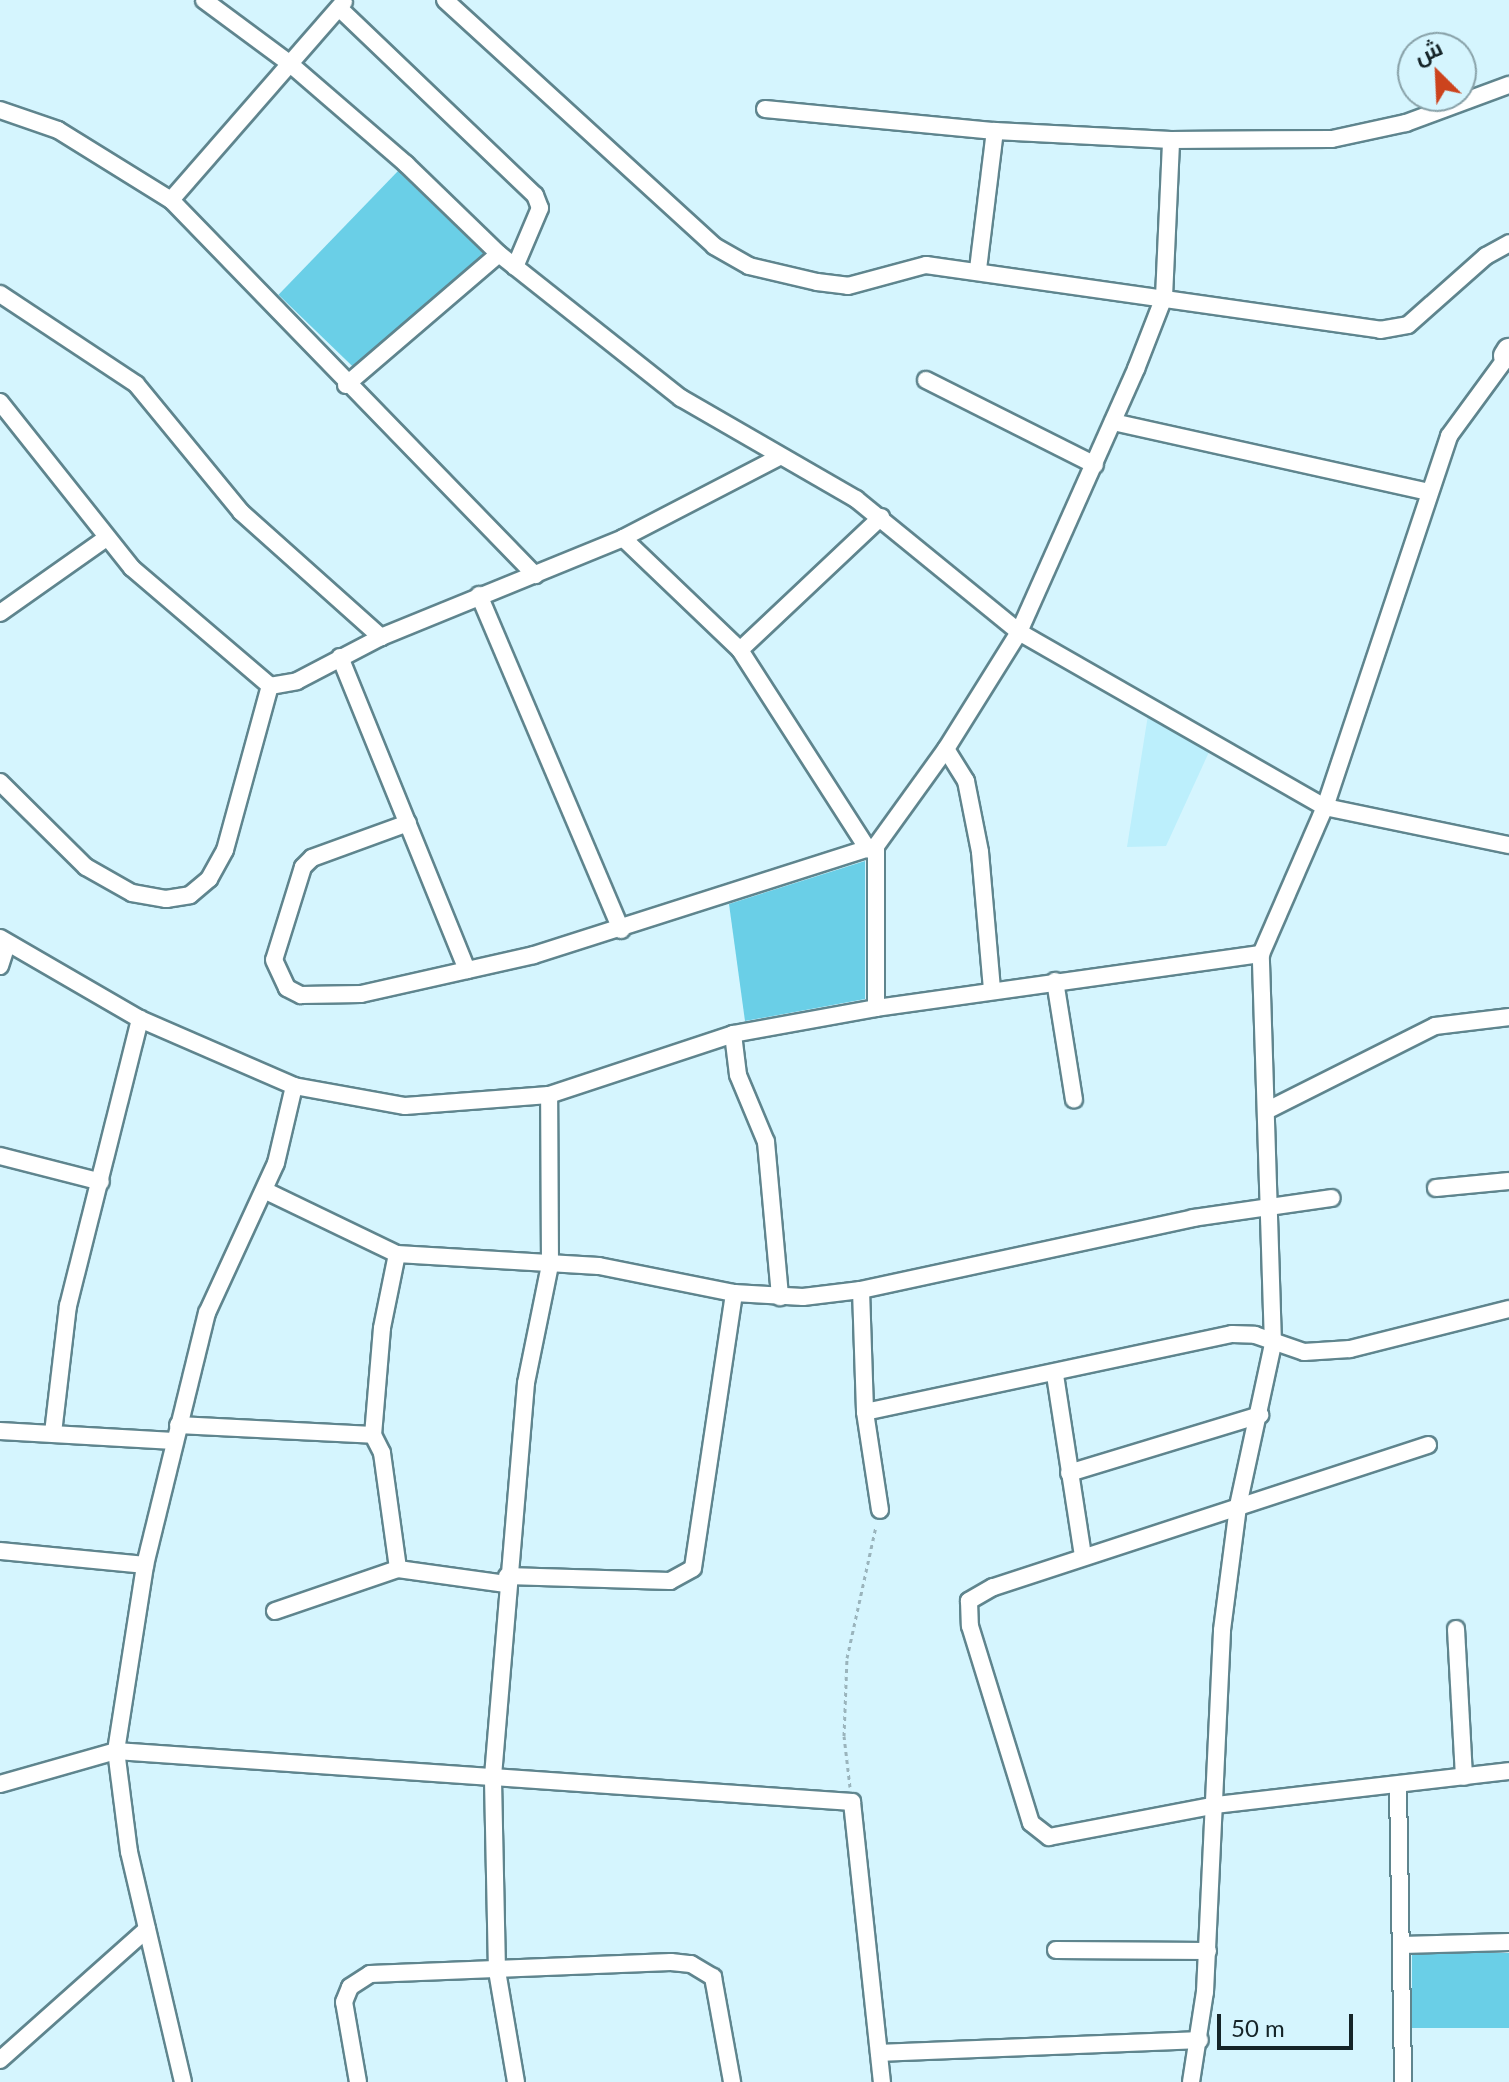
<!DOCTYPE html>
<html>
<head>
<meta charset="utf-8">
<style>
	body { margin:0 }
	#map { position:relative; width:1509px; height:2082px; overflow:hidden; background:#d5f5fe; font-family:Lato,Cairo,sans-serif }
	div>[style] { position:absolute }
	.built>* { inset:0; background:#bceffc }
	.building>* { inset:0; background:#6acfe7; transform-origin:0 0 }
	.path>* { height:3px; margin-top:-1.5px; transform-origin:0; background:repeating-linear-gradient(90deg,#9ab4bc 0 4px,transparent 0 8px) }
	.roads { filter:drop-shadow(2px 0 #5f858e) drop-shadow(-2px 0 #5f858e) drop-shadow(0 2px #5f858e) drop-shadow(0 -2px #5f858e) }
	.street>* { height:16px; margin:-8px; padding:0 8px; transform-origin:8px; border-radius:8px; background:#fff }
	.secondary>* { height:24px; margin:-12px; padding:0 12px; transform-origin:12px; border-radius:12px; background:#fff }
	span { translate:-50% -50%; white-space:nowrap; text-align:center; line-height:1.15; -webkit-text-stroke:8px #d5f5fe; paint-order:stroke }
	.north { position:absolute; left:1397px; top:32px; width:80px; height:80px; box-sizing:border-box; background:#d5f5fe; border:2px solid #88a1a8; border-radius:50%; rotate:336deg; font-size:22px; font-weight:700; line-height:32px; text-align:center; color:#152428 }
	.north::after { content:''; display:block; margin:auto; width:28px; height:36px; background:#cc431d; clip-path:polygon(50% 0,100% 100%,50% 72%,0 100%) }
	.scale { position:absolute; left:1217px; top:2014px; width:136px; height:36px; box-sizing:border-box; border:4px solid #152428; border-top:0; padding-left:10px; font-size:24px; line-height:28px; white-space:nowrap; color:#152428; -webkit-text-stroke:6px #d5f5fe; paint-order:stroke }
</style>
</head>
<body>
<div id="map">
	<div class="built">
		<i style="clip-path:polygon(1148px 715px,1209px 752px,1166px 846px,1127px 847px)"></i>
	</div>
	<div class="building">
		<i style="left:398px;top:171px;width:119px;height:172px;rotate:44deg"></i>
		<i style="clip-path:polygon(865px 861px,865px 999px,745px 1021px,729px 904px)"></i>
		<i style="left:1509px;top:1953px;width:75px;height:97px;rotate:90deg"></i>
	</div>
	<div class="path">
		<i style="left:850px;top:1787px;width:51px;rotate:-96.7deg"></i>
		<i style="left:844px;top:1736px;width:78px;rotate:-87.8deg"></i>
		<i style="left:847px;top:1658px;width:135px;rotate:-77.6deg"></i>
	</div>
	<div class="roads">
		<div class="street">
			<i style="left:204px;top:0;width:106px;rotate:36.5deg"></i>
			<i style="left:289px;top:63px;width:155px;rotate:40.8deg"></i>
			<i style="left:406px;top:164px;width:129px;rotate:44.1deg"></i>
			<i style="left:499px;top:254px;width:232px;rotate:38.4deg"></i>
			<i style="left:681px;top:398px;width:202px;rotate:30deg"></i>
			<i style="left:856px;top:499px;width:210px;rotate:39.2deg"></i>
			<i style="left:1019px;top:632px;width:353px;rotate:29.8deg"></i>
			<i style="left:1325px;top:807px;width:188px;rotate:11.7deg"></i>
			<i style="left:445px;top:0;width:365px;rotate:42.4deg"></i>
			<i style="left:714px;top:246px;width:40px;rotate:29.7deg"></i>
			<i style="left:749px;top:266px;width:70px;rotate:13.2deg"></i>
			<i style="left:817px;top:282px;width:31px;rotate:7deg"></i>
			<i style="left:848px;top:286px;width:81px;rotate:-15.1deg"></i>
			<i style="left:926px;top:265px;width:459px;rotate:8.1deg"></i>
			<i style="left:1380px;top:330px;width:28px;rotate:-10deg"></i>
			<i style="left:1408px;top:325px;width:104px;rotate:-41.5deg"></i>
			<i style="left:1486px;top:256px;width:26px;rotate:-29deg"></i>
			<i style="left:339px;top:8px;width:271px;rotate:43.7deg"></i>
			<i style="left:535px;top:195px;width:14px;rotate:69deg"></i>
			<i style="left:540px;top:208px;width:64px;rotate:113deg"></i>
			<i style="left:765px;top:109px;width:231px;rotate:5.5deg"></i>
			<i style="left:995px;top:131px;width:176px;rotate:2.9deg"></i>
			<i style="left:1171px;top:140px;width:161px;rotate:-0.4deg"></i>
			<i style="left:1332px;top:139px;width:76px;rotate:-12.2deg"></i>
			<i style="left:1406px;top:123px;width:110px;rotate:-20.3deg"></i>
			<i style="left:0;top:110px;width:61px;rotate:19deg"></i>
			<i style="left:58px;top:130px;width:133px;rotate:31.8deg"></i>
			<i style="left:171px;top:200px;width:523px;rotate:45.85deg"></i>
			<i style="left:171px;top:200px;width:263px;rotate:-48.9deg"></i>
			<i style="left:978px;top:269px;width:139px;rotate:-83deg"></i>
			<i style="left:0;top:294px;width:163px;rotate:33.5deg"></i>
			<i style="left:136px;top:384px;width:166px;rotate:50.6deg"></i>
			<i style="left:241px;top:512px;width:188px;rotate:41.8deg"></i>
			<i style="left:926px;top:380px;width:189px;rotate:26.7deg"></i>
			<i style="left:346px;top:385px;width:201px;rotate:-40.6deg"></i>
			<i style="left:0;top:402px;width:212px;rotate:51.5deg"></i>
			<i style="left:132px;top:568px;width:182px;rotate:40.5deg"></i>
			<i style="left:270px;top:686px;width:27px;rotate:-10deg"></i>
			<i style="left:297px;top:681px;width:95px;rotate:-27.6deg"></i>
			<i style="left:381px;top:637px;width:261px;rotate:-22.2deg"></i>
			<i style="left:623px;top:538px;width:176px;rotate:-27.4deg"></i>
			<i style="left:1113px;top:422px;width:323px;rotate:12.5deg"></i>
			<i style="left:623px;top:538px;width:162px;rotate:43.7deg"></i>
			<i style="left:740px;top:650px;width:237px;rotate:57.3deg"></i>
			<i style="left:479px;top:595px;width:364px;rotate:67deg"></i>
			<i style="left:0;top:613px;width:128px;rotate:-35.2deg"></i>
			<i style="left:740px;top:650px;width:194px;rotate:-43.3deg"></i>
			<i style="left:340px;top:657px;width:338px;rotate:67.9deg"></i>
			<i style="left:946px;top:749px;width:38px;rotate:58deg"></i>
			<i style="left:966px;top:781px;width:72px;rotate:78.8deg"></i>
			<i style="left:980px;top:852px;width:138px;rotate:85deg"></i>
			<i style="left:0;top:782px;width:121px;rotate:44.7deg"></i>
			<i style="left:86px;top:867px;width:53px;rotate:29.5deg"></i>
			<i style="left:132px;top:893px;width:35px;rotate:10deg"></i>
			<i style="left:166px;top:899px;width:24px;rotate:-9deg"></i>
			<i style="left:190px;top:895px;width:25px;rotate:-40deg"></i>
			<i style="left:209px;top:879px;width:33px;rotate:-61deg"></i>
			<i style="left:225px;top:850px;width:170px;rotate:-74.7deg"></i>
			<i style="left:408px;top:823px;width:102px;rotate:160deg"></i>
			<i style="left:312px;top:858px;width:13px;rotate:135deg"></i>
			<i style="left:303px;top:867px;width:97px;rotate:107.3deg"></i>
			<i style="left:274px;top:960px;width:31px;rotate:65deg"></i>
			<i style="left:287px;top:988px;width:16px;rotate:27deg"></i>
			<i style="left:301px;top:995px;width:60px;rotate:-1deg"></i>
			<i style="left:361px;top:994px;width:177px;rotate:-12.7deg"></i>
			<i style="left:534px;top:955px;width:359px;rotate:-17.7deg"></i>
			<i style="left:0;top:938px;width:162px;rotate:30.1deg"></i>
			<i style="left:140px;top:1019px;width:168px;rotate:23.5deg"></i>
			<i style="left:294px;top:1086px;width:113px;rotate:10.2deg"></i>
			<i style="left:405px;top:1106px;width:144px;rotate:-4.4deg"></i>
			<i style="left:549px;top:1095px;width:194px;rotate:-18.3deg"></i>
			<i style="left:733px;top:1034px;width:145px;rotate:-10.3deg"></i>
			<i style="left:876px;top:1008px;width:389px;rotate:-8deg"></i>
			<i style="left:0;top:966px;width:22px;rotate:-72deg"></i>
			<i style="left:1055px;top:981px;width:120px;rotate:80.9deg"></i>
			<i style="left:876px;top:1008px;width:162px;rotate:-90deg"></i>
			<i style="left:876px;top:846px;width:120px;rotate:-54.2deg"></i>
			<i style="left:946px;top:749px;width:138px;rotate:-58deg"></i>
			<i style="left:1019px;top:632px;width:288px;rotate:-66deg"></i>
			<i style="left:1136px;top:369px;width:77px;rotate:-68.7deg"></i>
			<i style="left:1164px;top:297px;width:157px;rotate:-87.4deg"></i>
			<i style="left:733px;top:1034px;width:41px;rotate:83deg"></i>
			<i style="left:738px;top:1075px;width:73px;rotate:67.3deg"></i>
			<i style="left:766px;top:1142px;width:156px;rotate:84.8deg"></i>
			<i style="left:1266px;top:1111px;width:189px;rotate:-26.7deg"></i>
			<i style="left:1435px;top:1026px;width:75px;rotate:-6.9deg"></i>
			<i style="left:0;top:1156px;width:104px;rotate:14.4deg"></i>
			<i style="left:1436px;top:1188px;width:73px;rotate:-5.5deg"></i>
			<i style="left:266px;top:1191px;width:145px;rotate:25.7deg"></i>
			<i style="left:397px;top:1254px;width:202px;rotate:3.4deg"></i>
			<i style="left:599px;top:1266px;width:138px;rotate:11.3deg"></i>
			<i style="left:734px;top:1293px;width:69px;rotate:3.3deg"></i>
			<i style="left:803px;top:1297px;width:58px;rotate:-6.9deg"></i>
			<i style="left:861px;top:1290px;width:340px;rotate:-12.2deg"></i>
			<i style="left:1193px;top:1218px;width:140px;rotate:-8.2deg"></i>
			<i style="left:397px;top:1254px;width:76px;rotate:101.5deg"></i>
			<i style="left:382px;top:1328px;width:107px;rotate:94.8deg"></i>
			<i style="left:373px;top:1435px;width:20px;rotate:63deg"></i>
			<i style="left:382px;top:1453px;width:117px;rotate:82.1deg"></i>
			<i style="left:861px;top:1290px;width:122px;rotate:88.1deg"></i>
			<i style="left:865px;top:1412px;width:99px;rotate:81.3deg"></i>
			<i style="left:1055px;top:1375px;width:183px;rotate:81.2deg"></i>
			<i style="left:865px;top:1412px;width:375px;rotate:-12deg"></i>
			<i style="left:1232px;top:1334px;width:23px;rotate:2deg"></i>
			<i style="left:1255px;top:1335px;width:52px;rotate:19.1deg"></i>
			<i style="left:1304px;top:1352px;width:46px;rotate:-3.7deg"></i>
			<i style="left:1350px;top:1349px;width:164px;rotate:-14.1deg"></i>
			<i style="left:178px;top:1425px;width:195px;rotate:2.9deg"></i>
			<i style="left:0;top:1431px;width:174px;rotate:3.3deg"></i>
			<i style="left:53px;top:1433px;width:128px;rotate:-83.3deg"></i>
			<i style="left:68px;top:1306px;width:296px;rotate:-75.9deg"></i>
			<i style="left:1428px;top:1445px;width:458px;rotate:161.9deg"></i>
			<i style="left:993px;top:1587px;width:28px;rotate:150deg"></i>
			<i style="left:969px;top:1601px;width:25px;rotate:88deg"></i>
			<i style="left:970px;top:1626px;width:206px;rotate:72.8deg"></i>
			<i style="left:1031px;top:1823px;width:23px;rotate:38deg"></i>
			<i style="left:1049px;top:1837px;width:170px;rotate:-10.8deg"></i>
			<i style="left:1216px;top:1805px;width:295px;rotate:-6.6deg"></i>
			<i style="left:1069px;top:1473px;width:200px;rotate:-16.9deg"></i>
			<i style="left:0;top:1551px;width:146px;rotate:5.5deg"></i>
			<i style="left:507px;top:1576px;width:163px;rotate:1.8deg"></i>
			<i style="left:670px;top:1581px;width:26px;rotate:-29deg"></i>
			<i style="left:693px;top:1568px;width:278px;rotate:-81.5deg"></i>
			<i style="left:275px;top:1611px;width:130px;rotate:-18.9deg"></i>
			<i style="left:398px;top:1569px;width:109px;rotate:7.9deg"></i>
			<i style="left:1456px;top:1629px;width:148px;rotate:86.9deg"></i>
			<i style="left:0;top:1784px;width:121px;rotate:-15.9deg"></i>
			<i style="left:116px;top:1751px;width:738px;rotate:3.96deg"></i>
			<i style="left:852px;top:1802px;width:282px;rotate:83.9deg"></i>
			<i style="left:1398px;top:1788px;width:294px;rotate:89deg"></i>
			<i style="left:1402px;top:1945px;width:107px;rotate:-1.6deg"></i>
			<i style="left:1056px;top:1950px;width:152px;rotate:0.4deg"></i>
			<i style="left:879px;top:2053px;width:321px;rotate:-2.3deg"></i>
			<i style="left:0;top:2060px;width:197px;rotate:-41.7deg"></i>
			<i style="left:183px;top:2082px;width:236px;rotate:-103.2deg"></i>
			<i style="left:129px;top:1852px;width:102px;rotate:-97.3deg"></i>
			<i style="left:116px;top:1751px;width:188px;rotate:-81.1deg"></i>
			<i style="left:145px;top:1565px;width:260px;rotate:-76.2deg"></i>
			<i style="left:207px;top:1313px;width:165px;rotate:-65.3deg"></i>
			<i style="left:276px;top:1163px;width:79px;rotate:-76.8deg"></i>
			<i style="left:358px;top:2082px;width:81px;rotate:-99.9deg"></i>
			<i style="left:344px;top:2002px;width:16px;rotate:-68deg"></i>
			<i style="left:350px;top:1987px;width:24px;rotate:-33deg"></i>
			<i style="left:370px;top:1974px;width:301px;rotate:-2.3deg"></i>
			<i style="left:671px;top:1962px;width:20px;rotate:6deg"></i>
			<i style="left:691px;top:1964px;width:26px;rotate:31deg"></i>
			<i style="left:713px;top:1977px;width:107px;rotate:79.7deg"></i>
			<i style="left:516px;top:2082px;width:113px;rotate:-99.7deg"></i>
			<i style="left:497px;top:1971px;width:195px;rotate:-91.2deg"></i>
			<i style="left:493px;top:1776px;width:394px;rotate:-85.2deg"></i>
			<i style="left:526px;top:1383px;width:120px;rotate:-78.5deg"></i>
			<i style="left:550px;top:1265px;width:170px;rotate:-90.3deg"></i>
			<i style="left:1191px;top:2082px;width:91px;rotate:-81.2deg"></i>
			<i style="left:1205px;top:1992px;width:362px;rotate:-87.3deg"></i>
			<i style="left:1222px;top:1630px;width:125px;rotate:-82.6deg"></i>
			<i style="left:1238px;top:1506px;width:166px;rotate:-77.8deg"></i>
			<i style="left:1273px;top:1344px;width:390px;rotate:-91.8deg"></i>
			<i style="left:1261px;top:954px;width:160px;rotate:-66.5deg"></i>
			<i style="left:1325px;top:807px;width:391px;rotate:-71.5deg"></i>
			<i style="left:1449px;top:436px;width:102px;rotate:-53.8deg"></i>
		</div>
		<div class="secondary">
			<i style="left:1506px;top:356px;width:6px;rotate:-59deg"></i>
		</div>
	</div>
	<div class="north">ش</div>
	<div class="scale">50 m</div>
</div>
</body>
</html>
